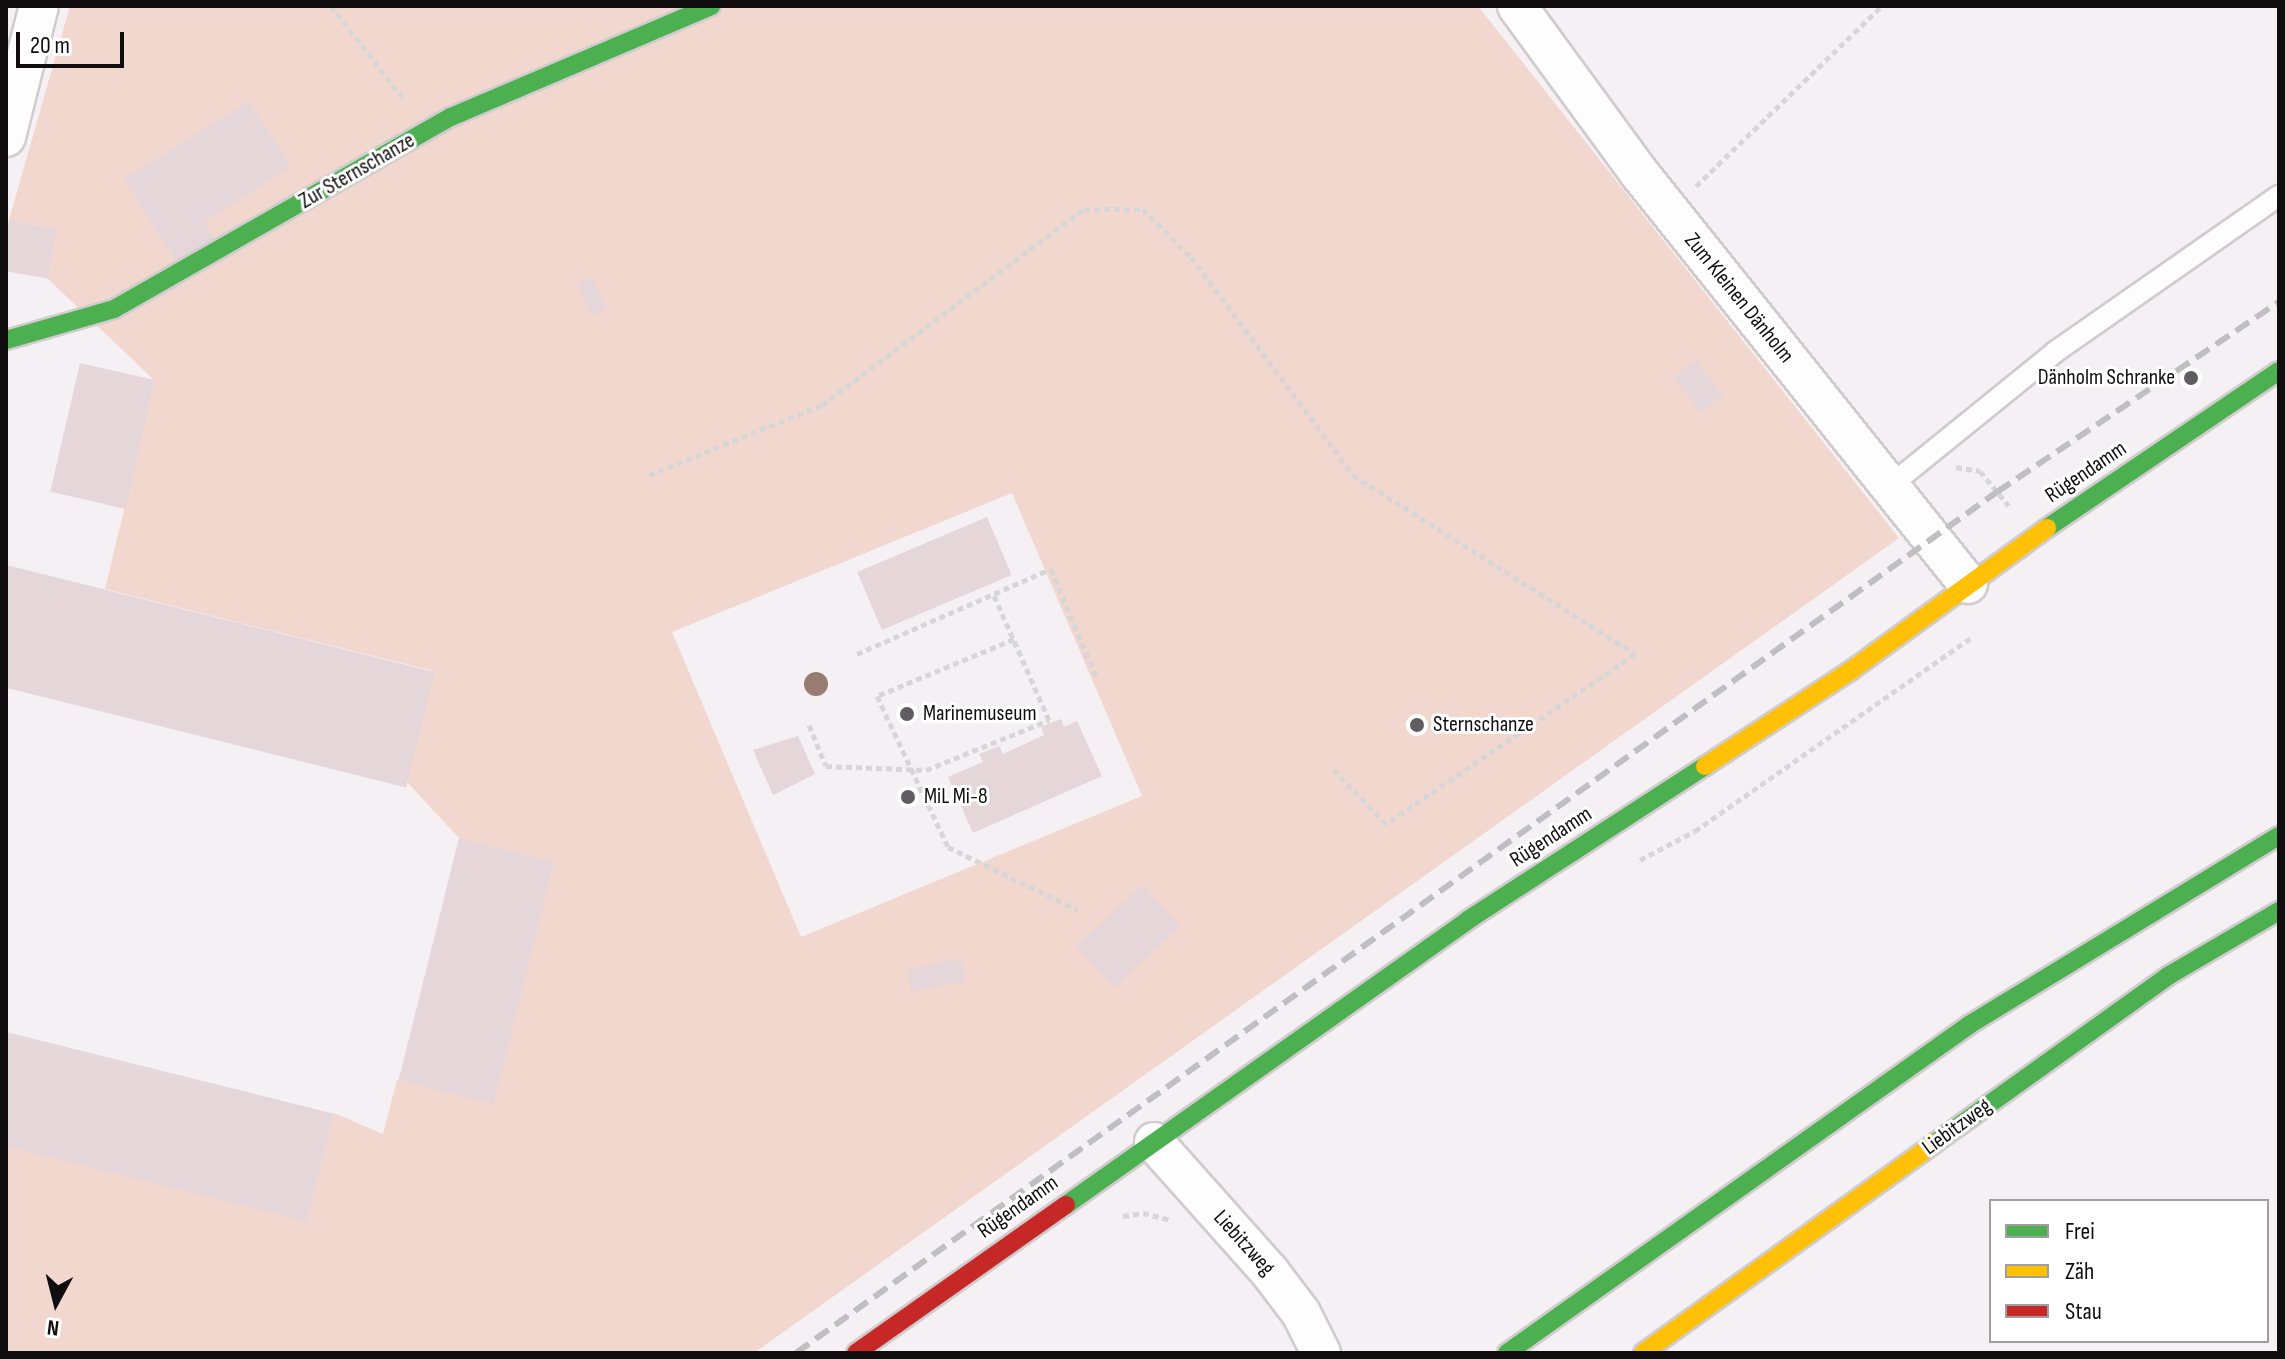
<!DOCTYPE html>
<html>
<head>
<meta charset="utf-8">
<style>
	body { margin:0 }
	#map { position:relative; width:2285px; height:1359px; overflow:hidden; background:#f5f0f3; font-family:"Sofia Sans Condensed",sans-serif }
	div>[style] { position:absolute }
	.green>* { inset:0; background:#f1d7ce }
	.building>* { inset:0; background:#e4d6d9; transform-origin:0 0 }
	.path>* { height:5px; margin-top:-2.5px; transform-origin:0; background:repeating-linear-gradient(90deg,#d7d6d7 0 6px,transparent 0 10px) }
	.roads { filter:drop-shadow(2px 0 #d0ccce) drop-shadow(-2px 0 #d0ccce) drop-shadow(0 2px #d0ccce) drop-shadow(0 -2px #d0ccce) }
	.lane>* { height:20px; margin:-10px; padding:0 10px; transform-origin:10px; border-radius:10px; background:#fefdfd }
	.street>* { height:38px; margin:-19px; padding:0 19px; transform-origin:19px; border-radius:19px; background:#fefdfd }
	.fast>* { height:18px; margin:-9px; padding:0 9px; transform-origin:9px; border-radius:9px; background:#4caf50 }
	.slow>* { height:18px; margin:-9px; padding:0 9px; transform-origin:9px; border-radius:9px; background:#ffc107 }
	.jam>* { height:18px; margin:-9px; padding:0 9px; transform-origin:9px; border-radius:9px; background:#c62828 }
	.rail>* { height:6px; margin-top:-3px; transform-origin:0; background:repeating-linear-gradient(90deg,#bfbfbf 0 16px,transparent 0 24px) }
	.trees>* { width:24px; height:24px; margin:-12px; border-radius:50%; background:#987c72 }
	.dots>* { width:22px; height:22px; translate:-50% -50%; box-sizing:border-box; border:4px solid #fff; border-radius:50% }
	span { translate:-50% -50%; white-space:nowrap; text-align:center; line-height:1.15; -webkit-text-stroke:6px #fff; paint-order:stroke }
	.street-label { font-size:22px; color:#110d0f }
	.poi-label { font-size:22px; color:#110d0f }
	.right { translate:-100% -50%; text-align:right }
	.left { translate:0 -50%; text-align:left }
	.frame { position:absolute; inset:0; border:8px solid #110d0f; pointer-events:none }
	.legend { position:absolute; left:1989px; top:1199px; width:280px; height:144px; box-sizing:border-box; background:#fff; border:2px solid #a09e9f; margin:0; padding:10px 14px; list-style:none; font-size:24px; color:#110d0f }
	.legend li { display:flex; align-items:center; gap:16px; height:40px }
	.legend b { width:40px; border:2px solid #a09e9f }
	.north { position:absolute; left:16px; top:1263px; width:80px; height:80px; -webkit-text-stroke:6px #fff; paint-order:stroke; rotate:187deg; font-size:22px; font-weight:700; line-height:32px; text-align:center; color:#110d0f }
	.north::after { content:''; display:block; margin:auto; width:28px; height:36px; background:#110d0f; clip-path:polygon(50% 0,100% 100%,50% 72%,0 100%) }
	.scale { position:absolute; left:16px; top:32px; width:108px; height:36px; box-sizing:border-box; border:4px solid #110d0f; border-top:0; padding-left:10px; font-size:24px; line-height:28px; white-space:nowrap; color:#110d0f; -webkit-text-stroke:6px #fff; paint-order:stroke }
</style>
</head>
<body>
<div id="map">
	<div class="green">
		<i style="clip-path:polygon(evenodd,70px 6px,1478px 6px,1899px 538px,754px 1353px,6px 1353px,6px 1143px,308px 1217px,334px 1113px,383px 1134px,397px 1080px,492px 1103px,554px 862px,459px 838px,407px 782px,434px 671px,105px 589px,155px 381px,47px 278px,55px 228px,9px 220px,70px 6px,1012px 493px,1142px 796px,801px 937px,672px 632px,1012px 493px)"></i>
	</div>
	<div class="building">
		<i style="clip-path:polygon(249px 101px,291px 167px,204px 222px,215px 240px,177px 263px,124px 179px)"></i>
		<i style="left:9px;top:220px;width:48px;height:51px;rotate:10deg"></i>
		<i style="left:592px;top:277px;width:35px;height:16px;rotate:66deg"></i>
		<i style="left:1696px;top:360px;width:45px;height:28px;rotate:53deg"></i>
		<i style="left:80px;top:363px;width:77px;height:132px;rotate:13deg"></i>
		<i style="left:987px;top:517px;width:63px;height:141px;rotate:67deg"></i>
		<i style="left:6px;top:565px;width:442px;height:119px;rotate:14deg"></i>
		<i style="clip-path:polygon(1061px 719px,1064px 727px,1077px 721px,1102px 776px,973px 833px,948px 777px,983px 762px,979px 754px,999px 746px,1003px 754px,1044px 735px,1041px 727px)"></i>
		<i style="clip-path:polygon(798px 736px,815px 774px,773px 795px,753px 750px)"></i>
		<i style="left:459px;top:838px;width:98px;height:250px;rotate:14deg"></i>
		<i style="left:1142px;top:885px;width:56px;height:90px;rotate:47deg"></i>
		<i style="left:962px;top:959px;width:23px;height:56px;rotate:80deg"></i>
		<i style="left:6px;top:1032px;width:338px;height:111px;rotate:14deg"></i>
	</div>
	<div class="path">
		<i style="left:331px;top:6px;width:117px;rotate:52deg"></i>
		<i style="left:1696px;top:186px;width:259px;rotate:-44.1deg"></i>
		<i style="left:1956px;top:467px;width:24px;rotate:9deg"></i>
		<i style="left:1980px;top:471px;width:45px;rotate:50.4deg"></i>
		<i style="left:649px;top:475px;width:187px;rotate:-22deg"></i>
		<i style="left:822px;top:405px;width:327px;rotate:-36.8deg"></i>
		<i style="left:1084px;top:209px;width:59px"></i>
		<i style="left:1143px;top:209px;width:68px;rotate:45deg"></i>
		<i style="left:1191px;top:257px;width:272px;rotate:53.4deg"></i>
		<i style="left:1353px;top:475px;width:334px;rotate:32.4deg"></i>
		<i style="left:1635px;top:654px;width:301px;rotate:145.7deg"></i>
		<i style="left:1386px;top:824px;width:75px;rotate:-133.9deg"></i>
		<i style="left:1014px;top:639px;width:148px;rotate:157.4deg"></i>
		<i style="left:877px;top:696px;width:167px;rotate:64.8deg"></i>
		<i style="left:948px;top:847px;width:144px;rotate:25.9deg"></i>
		<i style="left:857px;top:654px;width:212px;rotate:-23.7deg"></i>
		<i style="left:1051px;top:569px;width:119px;rotate:67.3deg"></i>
		<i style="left:809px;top:725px;width:44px;rotate:67.5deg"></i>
		<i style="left:826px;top:766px;width:100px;rotate:2.3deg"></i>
		<i style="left:926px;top:770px;width:133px;rotate:-22.1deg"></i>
		<i style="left:1049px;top:720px;width:139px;rotate:-113.8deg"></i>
		<i style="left:1640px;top:860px;width:62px;rotate:-27.8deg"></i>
		<i style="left:1695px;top:831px;width:340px;rotate:-35deg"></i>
		<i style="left:1123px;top:1216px;width:20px;rotate:-9deg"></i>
		<i style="left:1143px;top:1213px;width:30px;rotate:14deg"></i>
	</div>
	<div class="roads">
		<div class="lane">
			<i style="left:1891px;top:485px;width:211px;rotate:-39deg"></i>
			<i style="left:2055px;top:352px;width:273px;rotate:-34.9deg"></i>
		</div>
		<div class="street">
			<i style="left:1517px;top:6px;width:208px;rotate:53.8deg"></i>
			<i style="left:1640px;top:174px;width:525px;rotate:51.34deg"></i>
			<i style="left:6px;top:137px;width:135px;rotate:-75.9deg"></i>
			<i style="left:1154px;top:1142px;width:173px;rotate:48.3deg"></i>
			<i style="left:1269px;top:1271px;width:53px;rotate:52.7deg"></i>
			<i style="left:1301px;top:1313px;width:45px;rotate:63.4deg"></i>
		</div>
		<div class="fast">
			<i style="left:6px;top:340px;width:112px;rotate:-16deg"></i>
			<i style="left:114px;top:309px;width:388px;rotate:-29.7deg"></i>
			<i style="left:451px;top:117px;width:283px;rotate:-23.1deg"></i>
			<i style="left:2047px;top:528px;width:280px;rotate:-34.1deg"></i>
			<i style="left:1935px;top:1143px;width:287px;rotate:-35.6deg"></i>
			<i style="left:2168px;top:976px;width:129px;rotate:-30.4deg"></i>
			<i style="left:1066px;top:1205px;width:493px;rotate:-35.3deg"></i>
			<i style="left:1468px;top:920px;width:283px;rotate:-33deg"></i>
			<i style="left:1507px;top:1353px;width:567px;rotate:-35.37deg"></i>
			<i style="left:1969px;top:1025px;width:363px;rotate:-31.4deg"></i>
		</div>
		<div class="slow">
			<i style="left:1705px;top:766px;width:177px;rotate:-33.2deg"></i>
			<i style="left:1853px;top:669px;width:240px;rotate:-36deg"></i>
			<i style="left:1643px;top:1353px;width:360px;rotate:-35.7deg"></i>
		</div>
		<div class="jam">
			<i style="left:856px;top:1353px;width:257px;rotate:-35.2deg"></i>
		</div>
	</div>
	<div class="rail">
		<i style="left:796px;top:1353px;width:1478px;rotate:-35.64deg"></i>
		<i style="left:1997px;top:492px;width:340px;rotate:-34deg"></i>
	</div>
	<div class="trees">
		<i style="left:816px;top:684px"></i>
	</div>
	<div class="dots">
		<i style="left:2191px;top:378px;background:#615c5f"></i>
		<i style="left:907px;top:714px;background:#615c5f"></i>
		<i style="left:1417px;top:725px;background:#615c5f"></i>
		<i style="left:908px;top:797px;background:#615c5f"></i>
	</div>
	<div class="street-label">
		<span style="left:357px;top:171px;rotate:-30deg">Zur Sternschanze</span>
		<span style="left:1739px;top:298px;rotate:51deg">Zum Kleinen Dänholm</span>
		<span style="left:2086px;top:472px;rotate:-34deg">Rügendamm</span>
		<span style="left:1551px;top:837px;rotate:-33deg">Rügendamm</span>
		<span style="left:1957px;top:1127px;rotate:-36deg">Liebitzweg</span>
		<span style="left:1018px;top:1207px;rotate:-35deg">Rügendamm</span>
		<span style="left:1244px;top:1243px;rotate:48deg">Liebitzweg</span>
	</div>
	<div class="poi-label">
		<span class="right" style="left:2175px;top:378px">Dänholm Schranke</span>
		<span class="left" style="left:923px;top:714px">Marinemuseum</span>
		<span class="left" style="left:1433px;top:725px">Sternschanze</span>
		<span class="left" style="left:924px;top:797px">MiL Mi-8</span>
	</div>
	<div class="frame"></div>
	<ul class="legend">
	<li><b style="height:10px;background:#4caf50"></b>Frei</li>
	<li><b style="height:10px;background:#ffc107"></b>Zäh</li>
	<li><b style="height:10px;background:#c62828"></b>Stau</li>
	</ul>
	<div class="north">N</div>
	<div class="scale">20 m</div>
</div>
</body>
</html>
